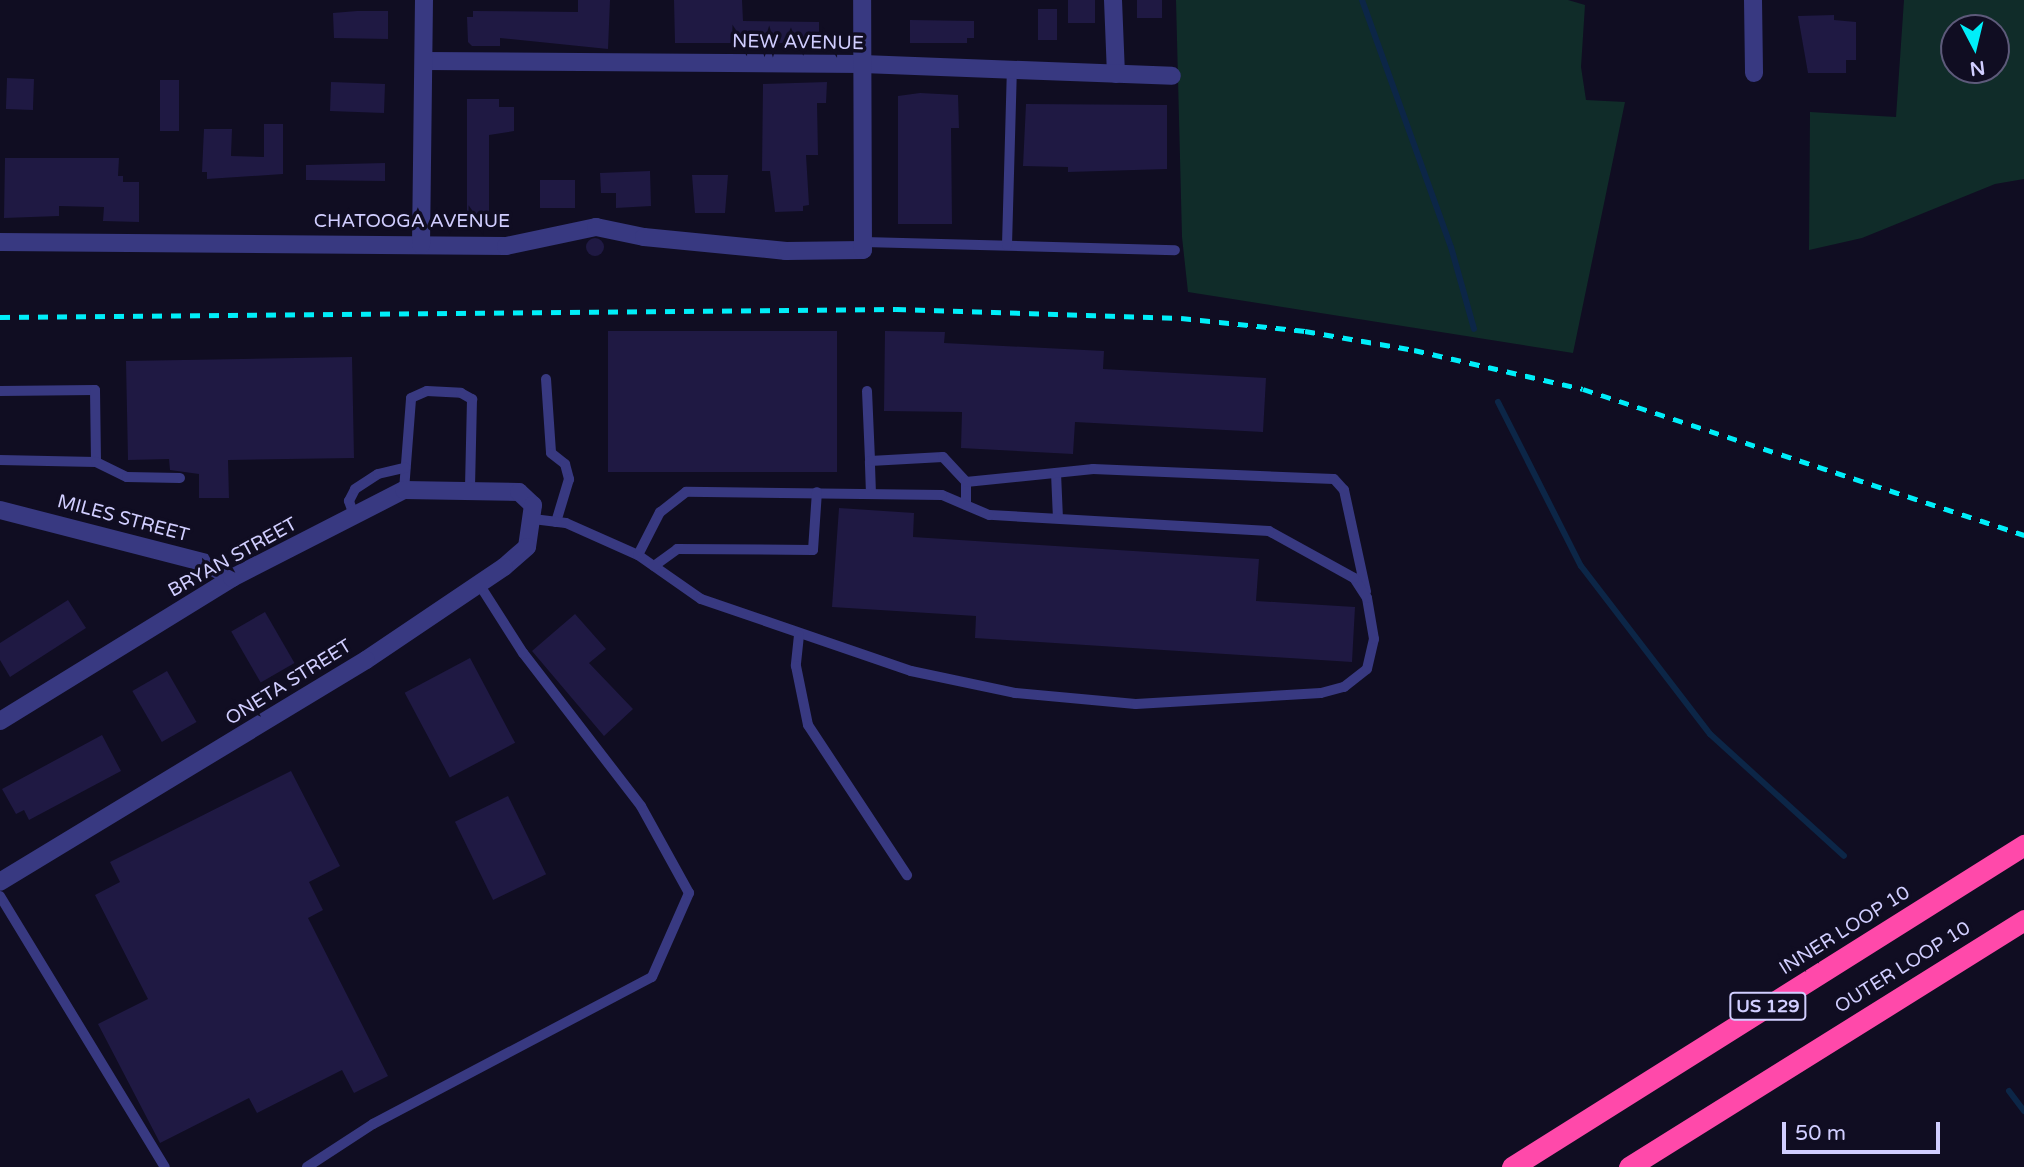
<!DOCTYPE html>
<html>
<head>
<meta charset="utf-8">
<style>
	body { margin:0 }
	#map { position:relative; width:2024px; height:1167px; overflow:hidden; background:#100d22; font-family:"Varela Round",sans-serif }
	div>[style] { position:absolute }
	.green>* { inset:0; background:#102c29 }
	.stream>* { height:6px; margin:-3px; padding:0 3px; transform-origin:3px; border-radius:3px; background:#0c2647 }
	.building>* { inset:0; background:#1f1943; transform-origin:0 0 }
	.round { border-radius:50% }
	.lane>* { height:10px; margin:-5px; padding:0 5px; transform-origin:5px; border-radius:5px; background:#383981 }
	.street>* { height:18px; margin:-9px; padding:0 9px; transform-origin:9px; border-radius:9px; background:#383981 }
	.highway>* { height:21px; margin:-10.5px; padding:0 10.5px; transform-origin:10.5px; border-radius:10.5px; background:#ff49aa }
	.rail>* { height:5px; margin-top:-2.5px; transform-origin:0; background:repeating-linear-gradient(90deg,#00eef9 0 10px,transparent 0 19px) }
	span { translate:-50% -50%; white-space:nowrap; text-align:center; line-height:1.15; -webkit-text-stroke:7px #100d22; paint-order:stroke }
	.shield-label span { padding:2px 5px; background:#100d22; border:2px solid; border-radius:5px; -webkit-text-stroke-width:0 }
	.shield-label { font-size:18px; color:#d1ceff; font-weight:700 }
	.street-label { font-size:19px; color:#d1ceff }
	.north { position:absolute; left:1940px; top:14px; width:70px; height:70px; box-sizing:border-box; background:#100d22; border:2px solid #5d5a7a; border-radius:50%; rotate:173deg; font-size:19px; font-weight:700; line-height:28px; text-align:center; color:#d1ceff }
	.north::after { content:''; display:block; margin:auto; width:24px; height:32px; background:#00eef9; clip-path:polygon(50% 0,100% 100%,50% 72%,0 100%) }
	.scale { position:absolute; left:1782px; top:1122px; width:158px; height:32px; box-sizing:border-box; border:4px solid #d1ceff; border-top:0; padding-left:9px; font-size:21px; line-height:24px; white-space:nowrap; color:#d1ceff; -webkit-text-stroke:5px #100d22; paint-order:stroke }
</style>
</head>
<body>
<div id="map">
	<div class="green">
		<i style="clip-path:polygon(1176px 0,1568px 0,1585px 5px,1581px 67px,1586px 100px,1625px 102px,1573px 353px,1188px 292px,1182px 237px)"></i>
		<i style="clip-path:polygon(evenodd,1904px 0,2024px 0,2024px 179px,1995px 184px,1862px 238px,1809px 250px,1810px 112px,1896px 117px,1904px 0,1996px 28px,1996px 70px,1954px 70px,1954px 28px,1996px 28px)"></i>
	</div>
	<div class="stream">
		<i style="left:1362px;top:0;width:263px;rotate:70.2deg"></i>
		<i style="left:1451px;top:247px;width:85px;rotate:74.3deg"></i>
		<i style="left:1498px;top:402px;width:184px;rotate:63.2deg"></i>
		<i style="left:1581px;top:566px;width:212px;rotate:52.5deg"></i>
		<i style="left:1710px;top:734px;width:181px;rotate:42.3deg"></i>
		<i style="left:2009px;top:1091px;width:25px;rotate:53deg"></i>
	</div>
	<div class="building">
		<i style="clip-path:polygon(578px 0,610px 0,608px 49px,500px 38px,500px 46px,472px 46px,468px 42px,467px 17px,473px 17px,473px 11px,578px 12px)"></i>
		<i style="clip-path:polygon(674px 0,742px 0,743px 21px,819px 22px,819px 43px,675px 43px)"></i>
		<i style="left:1068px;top:0;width:27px;height:23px"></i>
		<i style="left:1137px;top:0;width:25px;height:18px"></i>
		<i style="left:1038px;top:9px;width:19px;height:31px"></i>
		<i style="clip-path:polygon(357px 11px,388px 11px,388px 39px,334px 38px,333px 13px)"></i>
		<i style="clip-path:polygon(1834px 15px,1834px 20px,1856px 22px,1856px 60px,1846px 60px,1846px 73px,1808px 73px,1798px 16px)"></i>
		<i style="clip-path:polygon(910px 20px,974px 21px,974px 38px,967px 38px,967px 43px,910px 43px)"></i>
		<i style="left:34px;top:79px;width:31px;height:27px;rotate:92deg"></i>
		<i style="left:160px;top:80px;width:19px;height:51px"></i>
		<i style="clip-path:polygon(827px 82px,826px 103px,817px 103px,818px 155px,806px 155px,809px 205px,803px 206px,803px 211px,775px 212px,770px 171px,762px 171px,763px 84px)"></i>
		<i style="left:385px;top:84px;width:29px;height:54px;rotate:92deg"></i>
		<i style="clip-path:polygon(920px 93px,958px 95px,959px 128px,951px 128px,952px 224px,898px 224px,898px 96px)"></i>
		<i style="clip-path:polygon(467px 99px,499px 99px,499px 107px,514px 107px,514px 131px,489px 135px,489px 214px,467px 215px)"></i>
		<i style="clip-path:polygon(1026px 104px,1167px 105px,1167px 169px,1068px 172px,1068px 167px,1023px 166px)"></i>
		<i style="clip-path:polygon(264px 124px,283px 124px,283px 174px,207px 179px,207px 172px,202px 172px,204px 129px,232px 129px,231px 156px,264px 157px)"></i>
		<i style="clip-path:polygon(5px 158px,119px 158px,118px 176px,123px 176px,123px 182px,139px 182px,139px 222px,103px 221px,104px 207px,59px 206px,59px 216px,4px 218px)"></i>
		<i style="clip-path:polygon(385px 163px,385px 181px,306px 180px,306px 165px)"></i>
		<i style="clip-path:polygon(650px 171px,651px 206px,616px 208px,616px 193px,601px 193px,600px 173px)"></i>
		<i style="clip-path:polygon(692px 175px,728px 175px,725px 213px,695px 213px)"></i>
		<i style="left:540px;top:180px;width:35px;height:28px"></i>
		<i class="round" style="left:586px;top:238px;width:18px;height:18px"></i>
		<i style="left:608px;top:331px;width:229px;height:141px"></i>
		<i style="clip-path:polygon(885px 331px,945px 332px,944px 343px,1104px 351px,1103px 369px,1266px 378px,1263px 432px,1075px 422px,1073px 454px,961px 448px,962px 412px,884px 411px)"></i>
		<i style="clip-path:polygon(352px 357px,354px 458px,228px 460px,229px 498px,199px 498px,199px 474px,170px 470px,169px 459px,128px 460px,126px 361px)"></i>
		<i style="clip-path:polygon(839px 508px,914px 513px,913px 537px,1259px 559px,1256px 601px,1355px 607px,1352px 662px,975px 638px,976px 616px,832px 607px)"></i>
		<i style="clip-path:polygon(68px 600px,86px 628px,10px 677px,0 660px,0 643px)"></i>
		<i style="left:265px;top:612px;width:59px;height:39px;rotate:60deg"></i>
		<i style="clip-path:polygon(575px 614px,606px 649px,589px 663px,633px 709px,604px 736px,532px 651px)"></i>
		<i style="left:470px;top:658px;width:96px;height:74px;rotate:62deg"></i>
		<i style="left:167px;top:671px;width:59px;height:40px;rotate:60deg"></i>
		<i style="clip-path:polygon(102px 735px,121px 771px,29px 820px,24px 810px,16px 814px,2px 789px)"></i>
		<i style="clip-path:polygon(291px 771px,340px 866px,309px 882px,323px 910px,308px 918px,388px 1076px,354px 1093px,342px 1070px,257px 1113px,249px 1098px,160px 1143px,98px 1024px,148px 999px,95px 895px,120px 882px,110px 862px)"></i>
		<i style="left:508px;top:796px;width:87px;height:59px;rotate:64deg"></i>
	</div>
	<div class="lane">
		<i style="left:864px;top:242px;width:311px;rotate:1.5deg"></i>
		<i style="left:1007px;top:245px;width:175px;rotate:-88.4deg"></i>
		<i style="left:546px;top:379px;width:74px;rotate:86.1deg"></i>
		<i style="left:551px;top:453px;width:18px;rotate:38deg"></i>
		<i style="left:565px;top:464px;width:16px;rotate:75deg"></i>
		<i style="left:569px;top:479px;width:45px;rotate:106.8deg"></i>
		<i style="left:0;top:391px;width:95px;rotate:-0.6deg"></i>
		<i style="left:95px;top:390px;width:72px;rotate:89.2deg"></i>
		<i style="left:867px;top:391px;width:70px;rotate:87.5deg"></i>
		<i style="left:0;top:460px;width:96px;rotate:1.2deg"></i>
		<i style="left:96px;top:462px;width:34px;rotate:26deg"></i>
		<i style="left:127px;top:477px;width:53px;rotate:1.1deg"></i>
		<i style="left:1056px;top:473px;width:45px;rotate:87.5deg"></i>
		<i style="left:404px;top:490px;width:92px;rotate:-85.6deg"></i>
		<i style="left:411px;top:398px;width:17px;rotate:-24deg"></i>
		<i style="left:427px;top:391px;width:34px;rotate:3deg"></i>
		<i style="left:461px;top:393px;width:13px;rotate:29deg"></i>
		<i style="left:472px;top:399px;width:90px;rotate:91.3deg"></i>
		<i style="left:871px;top:494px;width:33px;rotate:-92deg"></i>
		<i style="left:870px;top:461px;width:73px;rotate:-3.1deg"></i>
		<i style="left:943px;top:457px;width:34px;rotate:47deg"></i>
		<i style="left:966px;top:505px;width:23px;rotate:-90deg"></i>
		<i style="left:966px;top:482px;width:128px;rotate:-5.8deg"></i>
		<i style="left:1093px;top:469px;width:241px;rotate:2.4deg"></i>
		<i style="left:1334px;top:479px;width:15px;rotate:48deg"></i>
		<i style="left:1344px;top:490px;width:104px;rotate:77.8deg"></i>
		<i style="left:354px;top:515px;width:15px;rotate:-110deg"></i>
		<i style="left:349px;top:501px;width:13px;rotate:-63deg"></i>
		<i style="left:355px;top:489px;width:27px;rotate:-33deg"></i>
		<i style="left:378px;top:474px;width:28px;rotate:-13deg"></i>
		<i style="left:533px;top:519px;width:33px;rotate:7deg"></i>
		<i style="left:566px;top:523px;width:79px;rotate:24deg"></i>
		<i style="left:638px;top:555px;width:77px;rotate:34.9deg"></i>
		<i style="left:701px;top:599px;width:222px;rotate:18.9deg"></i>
		<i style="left:911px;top:671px;width:106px;rotate:11.9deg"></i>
		<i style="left:1015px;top:693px;width:121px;rotate:5.2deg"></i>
		<i style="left:1136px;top:704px;width:185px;rotate:-3.4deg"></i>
		<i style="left:1321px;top:693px;width:24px;rotate:-15deg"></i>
		<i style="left:1344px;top:687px;width:29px;rotate:-38deg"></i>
		<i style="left:1367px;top:669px;width:31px;rotate:-77deg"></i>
		<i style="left:1374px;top:639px;width:42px;rotate:-99.7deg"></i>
		<i style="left:1367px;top:598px;width:24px;rotate:-123deg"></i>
		<i style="left:1354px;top:578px;width:97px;rotate:-151.1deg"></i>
		<i style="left:1269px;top:531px;width:280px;rotate:-176.7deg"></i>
		<i style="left:989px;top:515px;width:51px;rotate:-156.9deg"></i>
		<i style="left:942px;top:495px;width:256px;rotate:-179.3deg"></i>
		<i style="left:686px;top:492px;width:33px;rotate:142deg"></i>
		<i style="left:660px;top:512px;width:48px;rotate:117.1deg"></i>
		<i style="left:654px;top:566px;width:29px;rotate:-36deg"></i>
		<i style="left:677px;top:549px;width:136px;rotate:0.4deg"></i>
		<i style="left:813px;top:550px;width:58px;rotate:-86.1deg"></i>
		<i style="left:799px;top:635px;width:31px;rotate:96deg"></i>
		<i style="left:796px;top:666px;width:60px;rotate:78.5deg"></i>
		<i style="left:808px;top:725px;width:180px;rotate:56.6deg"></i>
		<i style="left:0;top:896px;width:317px;rotate:58.7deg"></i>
		<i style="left:307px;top:1167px;width:79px;rotate:-33.1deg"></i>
		<i style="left:373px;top:1124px;width:315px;rotate:-27.8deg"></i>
		<i style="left:652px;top:977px;width:92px;rotate:-66.2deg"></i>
		<i style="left:689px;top:893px;width:99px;rotate:-118.9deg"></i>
		<i style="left:641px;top:806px;width:193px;rotate:-127.6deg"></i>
		<i style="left:523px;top:653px;width:82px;rotate:-122.5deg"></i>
	</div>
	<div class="street">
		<i style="left:1113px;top:0;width:74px;rotate:87.7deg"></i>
		<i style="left:1753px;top:0;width:73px;rotate:89.2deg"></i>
		<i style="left:424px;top:61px;width:439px;rotate:0.4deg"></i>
		<i style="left:863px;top:64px;width:309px;rotate:2.2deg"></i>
		<i style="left:0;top:242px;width:506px;rotate:0.45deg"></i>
		<i style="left:506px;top:246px;width:92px;rotate:-11.9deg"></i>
		<i style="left:596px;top:227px;width:49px;rotate:11.8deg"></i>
		<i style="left:644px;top:237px;width:143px;rotate:5.6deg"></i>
		<i style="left:786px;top:251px;width:77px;rotate:-0.7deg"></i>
		<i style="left:863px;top:250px;width:250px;rotate:-90.2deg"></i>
		<i style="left:421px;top:245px;width:245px;rotate:-89.3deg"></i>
		<i style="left:0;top:510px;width:213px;rotate:14.4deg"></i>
		<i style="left:206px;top:563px;width:30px;rotate:30deg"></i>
		<i style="left:0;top:721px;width:273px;rotate:-31.6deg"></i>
		<i style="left:232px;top:578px;width:193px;rotate:-27.1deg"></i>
		<i style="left:404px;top:490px;width:115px;rotate:1deg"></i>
		<i style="left:519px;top:492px;width:19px;rotate:43deg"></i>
		<i style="left:533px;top:505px;width:42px;rotate:98.1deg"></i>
		<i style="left:527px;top:547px;width:30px;rotate:139deg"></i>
		<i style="left:504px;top:567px;width:166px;rotate:146deg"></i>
		<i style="left:366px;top:660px;width:428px;rotate:148.8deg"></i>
	</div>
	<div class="highway">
		<i style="left:1512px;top:1167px;width:605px;rotate:-32.17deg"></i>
		<i style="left:1629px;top:1167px;width:466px;rotate:-32deg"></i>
	</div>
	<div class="rail">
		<i style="left:0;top:317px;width:896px;rotate:-0.51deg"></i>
		<i style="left:896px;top:309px;width:285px;rotate:1.8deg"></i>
		<i style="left:1181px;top:318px;width:125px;rotate:6deg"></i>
		<i style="left:1305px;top:331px;width:111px;rotate:9.9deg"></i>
		<i style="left:1414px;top:350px;width:173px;rotate:13deg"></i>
		<i style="left:1583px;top:389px;width:465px;rotate:18.3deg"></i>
	</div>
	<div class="shield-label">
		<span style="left:1768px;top:1006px">US 129</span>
	</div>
	<div class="street-label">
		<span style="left:798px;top:43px;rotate:1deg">NEW AVENUE</span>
		<span style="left:412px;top:222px">CHATOOGA AVENUE</span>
		<span style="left:123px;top:519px;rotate:15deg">MILES STREET</span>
		<span style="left:233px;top:558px;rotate:-29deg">BRYAN STREET</span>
		<span style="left:289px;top:683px;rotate:-32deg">ONETA STREET</span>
		<span style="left:1845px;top:931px;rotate:-32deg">INNER LOOP 10</span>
		<span style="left:1903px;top:968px;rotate:-32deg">OUTER LOOP 10</span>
	</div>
	<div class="north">N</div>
	<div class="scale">50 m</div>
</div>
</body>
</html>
